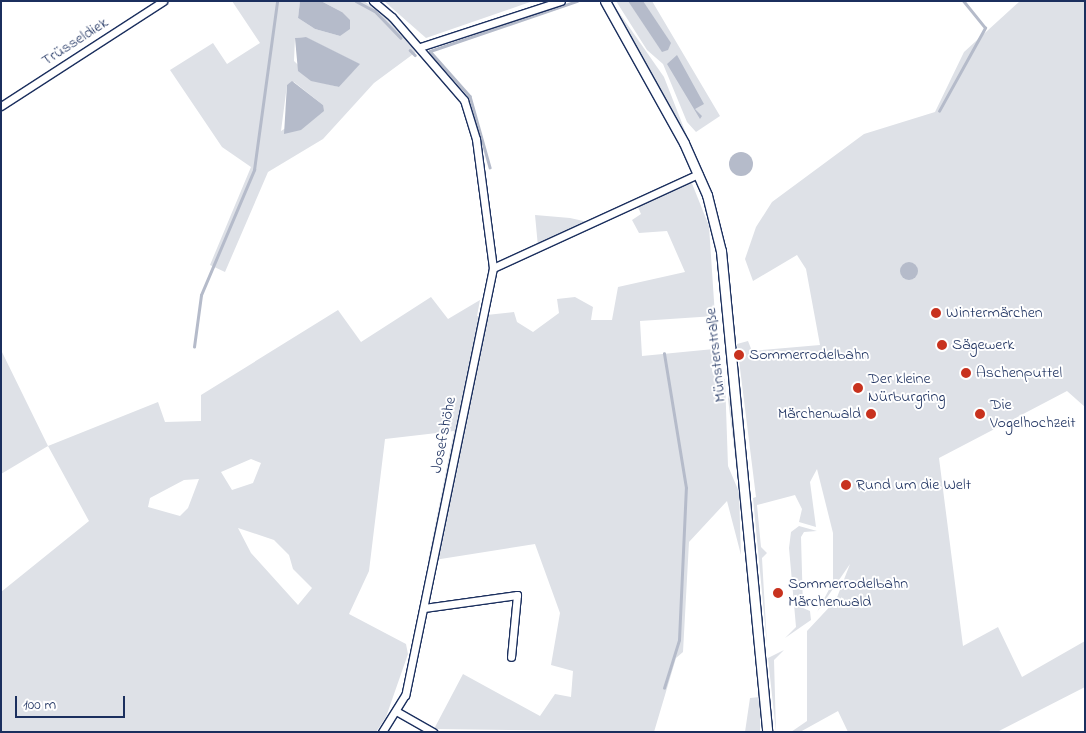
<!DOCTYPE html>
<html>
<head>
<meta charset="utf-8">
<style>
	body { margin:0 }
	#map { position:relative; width:1086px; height:733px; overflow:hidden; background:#fff; font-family:"Indie Flower",sans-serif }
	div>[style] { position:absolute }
	.green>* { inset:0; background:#dee1e7 }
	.water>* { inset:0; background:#b5bbca }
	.round { border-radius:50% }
	.stream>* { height:2.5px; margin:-1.25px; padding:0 1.25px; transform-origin:1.25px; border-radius:1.25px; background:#b5bbca }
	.roads { filter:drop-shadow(1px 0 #1b2f5e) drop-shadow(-1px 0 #1b2f5e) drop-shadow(0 1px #1b2f5e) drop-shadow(0 -1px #1b2f5e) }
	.minor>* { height:7px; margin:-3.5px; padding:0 3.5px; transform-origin:3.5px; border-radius:3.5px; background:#fff }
	.major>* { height:9px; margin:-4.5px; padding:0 4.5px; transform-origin:4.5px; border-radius:4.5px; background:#fff }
	.dots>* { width:14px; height:14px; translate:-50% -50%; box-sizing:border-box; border:2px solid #fff; border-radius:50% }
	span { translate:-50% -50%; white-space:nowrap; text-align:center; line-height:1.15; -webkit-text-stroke:4px #fff; paint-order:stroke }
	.street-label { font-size:16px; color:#1b2f5e }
	.poi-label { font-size:16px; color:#1b2f5e }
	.left { translate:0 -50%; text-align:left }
	.right { translate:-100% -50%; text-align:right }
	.frame { position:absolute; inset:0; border:2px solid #1b2f5e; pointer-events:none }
	.scale { position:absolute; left:15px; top:696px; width:110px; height:22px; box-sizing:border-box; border:2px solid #1b2f5e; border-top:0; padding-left:6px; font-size:15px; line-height:18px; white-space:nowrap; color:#1b2f5e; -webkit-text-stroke:4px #fff; paint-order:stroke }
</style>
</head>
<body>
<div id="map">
	<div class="green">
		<i style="clip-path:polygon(evenodd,232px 1px,300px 1px,298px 18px,315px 29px,340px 36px,342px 12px,321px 1px,364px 1px,388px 19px,416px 52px,374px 83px,323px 139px,268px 172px,225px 272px,210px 265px,251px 167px,222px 147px,170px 70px,213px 43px,227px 64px,260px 43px,232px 1px,305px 37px,359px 64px,339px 87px,315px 81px,294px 61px,295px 38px,305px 37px,232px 1px,294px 82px,323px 105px,281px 131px,287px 85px,294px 82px)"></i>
		<i style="clip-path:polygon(384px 1px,533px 1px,426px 38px)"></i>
		<i style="clip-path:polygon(611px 1px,664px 77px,687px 136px,685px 136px)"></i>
		<i style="clip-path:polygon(616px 1px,652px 1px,720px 116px,696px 132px,687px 122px,663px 64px,647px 50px)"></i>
		<i style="clip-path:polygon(1020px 1px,1085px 1px,1085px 407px,1067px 391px,939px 458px,963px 646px,998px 627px,1022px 677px,1085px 641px,1085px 687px,997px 732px,848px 732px,838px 711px,800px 732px,791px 732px,807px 721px,807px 631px,836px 600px,850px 564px,817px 612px,833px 582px,833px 533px,817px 469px,810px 482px,816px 527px,799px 522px,802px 509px,795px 495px,757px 505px,761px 547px,767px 553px,762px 558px,767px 645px,753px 498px,756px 497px,737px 344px,748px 341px,752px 351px,820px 345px,806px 269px,797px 255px,753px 281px,745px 259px,756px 227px,772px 202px,864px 134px,935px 112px,964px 52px)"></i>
		<i style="clip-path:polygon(evenodd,691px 181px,709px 226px,715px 316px,640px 321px,642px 356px,714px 349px,712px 371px,716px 378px,725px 379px,728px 466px,739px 492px,741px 555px,727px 501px,689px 542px,683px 652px,676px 658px,654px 732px,434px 729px,463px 674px,540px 716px,555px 694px,571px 697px,573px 671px,551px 665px,560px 613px,535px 544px,428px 561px,454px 431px,385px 439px,369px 571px,349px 614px,406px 644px,408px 654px,386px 717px,376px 732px,1px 732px,1px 592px,89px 521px,48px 446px,1px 474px,1px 350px,48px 446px,158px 402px,165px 422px,201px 421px,201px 395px,338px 310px,361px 342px,431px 297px,448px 319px,480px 300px,477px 316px,514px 312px,517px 322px,533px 332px,559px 313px,557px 299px,575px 297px,593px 307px,591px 320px,612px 320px,618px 287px,685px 272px,667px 231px,639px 233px,632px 220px,641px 214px,637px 205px,691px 181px,251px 459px,261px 463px,253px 483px,232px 490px,221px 472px,251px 459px,691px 181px,199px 479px,188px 508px,180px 516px,148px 507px,150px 498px,184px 480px,199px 479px,691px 181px,238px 528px,274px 540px,289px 555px,293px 569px,312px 588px,298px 605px,251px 553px,238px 528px)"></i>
		<i style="clip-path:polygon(535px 215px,570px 218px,588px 222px,538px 247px)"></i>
		<i style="clip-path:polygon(730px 391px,737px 469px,737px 473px,728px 399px)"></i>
		<i style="clip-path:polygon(799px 526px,817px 531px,804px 532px,801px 537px,803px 608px,810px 611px,811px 620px,785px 638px,796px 627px,789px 548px,791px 532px)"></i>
		<i style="clip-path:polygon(784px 650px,774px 660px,776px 732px,768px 658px)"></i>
		<i style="clip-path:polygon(760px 697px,760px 732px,745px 732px,750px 698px)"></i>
	</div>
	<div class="water">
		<i style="clip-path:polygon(300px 1px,321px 1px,342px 12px,350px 20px,350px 29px,340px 36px,315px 29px,298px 18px)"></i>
		<i style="clip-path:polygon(628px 1px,643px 1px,671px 43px,668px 50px,662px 52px)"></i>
		<i style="clip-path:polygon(306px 37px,360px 64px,339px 87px,311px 81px,298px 71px,295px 38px)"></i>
		<i style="clip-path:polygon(677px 55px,704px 104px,695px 109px,702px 116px,700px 119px,667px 64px)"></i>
		<i style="clip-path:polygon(292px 81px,323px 105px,324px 111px,301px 130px,284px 134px,287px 85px)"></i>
		<i class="round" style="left:729px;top:152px;width:24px;height:24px"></i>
		<i class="round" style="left:900px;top:262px;width:18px;height:18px"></i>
	</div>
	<div class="stream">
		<i style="left:356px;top:1px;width:21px;rotate:28deg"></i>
		<i style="left:375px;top:11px;width:37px;rotate:46deg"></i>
		<i style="left:410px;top:50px;width:7px;rotate:45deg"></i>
		<i style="left:430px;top:51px;width:155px;rotate:-18.8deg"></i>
		<i style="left:430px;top:51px;width:60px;rotate:48.4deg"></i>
		<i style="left:470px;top:96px;width:74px;rotate:74.3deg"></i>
		<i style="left:939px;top:111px;width:95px;rotate:-61deg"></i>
		<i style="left:985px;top:28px;width:35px;rotate:-129deg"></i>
		<i style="left:194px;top:347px;width:52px;rotate:-82.3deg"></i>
		<i style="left:201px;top:295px;width:136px;rotate:-67deg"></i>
		<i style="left:254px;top:170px;width:171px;rotate:-82.2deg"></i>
		<i style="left:664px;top:688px;width:50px;rotate:-72.6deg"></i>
		<i style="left:679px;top:640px;width:152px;rotate:-87.4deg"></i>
		<i style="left:686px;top:488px;width:136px;rotate:-99.3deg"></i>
	</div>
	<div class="roads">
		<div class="minor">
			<i style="left:373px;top:1px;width:25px;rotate:40deg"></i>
			<i style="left:392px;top:17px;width:110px;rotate:49.1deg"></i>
			<i style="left:464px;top:100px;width:41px;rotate:72.9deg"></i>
			<i style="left:476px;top:139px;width:130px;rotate:82.5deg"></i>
			<i style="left:493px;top:268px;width:436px;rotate:101.6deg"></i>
			<i style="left:405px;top:695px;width:44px;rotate:121.9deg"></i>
			<i style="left:420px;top:47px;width:148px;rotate:-18.1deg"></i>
			<i style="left:1px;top:106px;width:193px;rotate:-32.9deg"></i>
			<i style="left:493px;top:268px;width:226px;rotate:-24.6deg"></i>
			<i style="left:424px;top:608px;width:94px;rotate:-8deg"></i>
			<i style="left:517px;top:595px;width:62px;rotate:95.5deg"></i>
			<i style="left:396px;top:711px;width:43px;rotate:29.6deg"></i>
		</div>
		<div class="major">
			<i style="left:605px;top:1px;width:162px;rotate:60.9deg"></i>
			<i style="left:684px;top:143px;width:57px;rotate:66.1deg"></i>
			<i style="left:707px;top:195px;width:58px;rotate:76deg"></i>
			<i style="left:721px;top:251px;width:483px;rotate:84.5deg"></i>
		</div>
	</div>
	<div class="dots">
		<i style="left:936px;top:313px;background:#c8321e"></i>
		<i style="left:942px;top:345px;background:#c8321e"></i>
		<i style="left:739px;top:355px;background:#c8321e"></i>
		<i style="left:966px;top:373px;background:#c8321e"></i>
		<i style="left:858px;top:388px;background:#c8321e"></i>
		<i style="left:871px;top:414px;background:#c8321e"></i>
		<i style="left:980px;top:414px;background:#c8321e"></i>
		<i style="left:846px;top:485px;background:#c8321e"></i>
		<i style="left:778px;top:593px;background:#c8321e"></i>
	</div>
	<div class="street-label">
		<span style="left:75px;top:42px;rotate:-33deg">Trüsseldiek</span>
		<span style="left:716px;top:355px;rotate:-96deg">Münsterstraße</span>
		<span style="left:444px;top:435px;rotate:-79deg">Josefshöhe</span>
	</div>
	<div class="poi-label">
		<span class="left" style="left:946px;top:313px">Wintermärchen</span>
		<span class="left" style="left:952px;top:345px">Sägewerk</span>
		<span class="left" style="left:749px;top:355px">Sommerrodelbahn</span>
		<span class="left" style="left:976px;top:373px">Aschenputtel</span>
		<span class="left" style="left:868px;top:388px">Der kleine<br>Nürburgring</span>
		<span class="left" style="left:990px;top:414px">Die<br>Vogelhochzeit</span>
		<span class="right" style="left:861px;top:414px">Märchenwald</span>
		<span class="left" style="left:856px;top:485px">Rund um die Welt</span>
		<span class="left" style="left:788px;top:593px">Sommerrodelbahn<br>Märchenwald</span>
	</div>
	<div class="frame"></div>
	<div class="scale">100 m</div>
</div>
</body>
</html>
